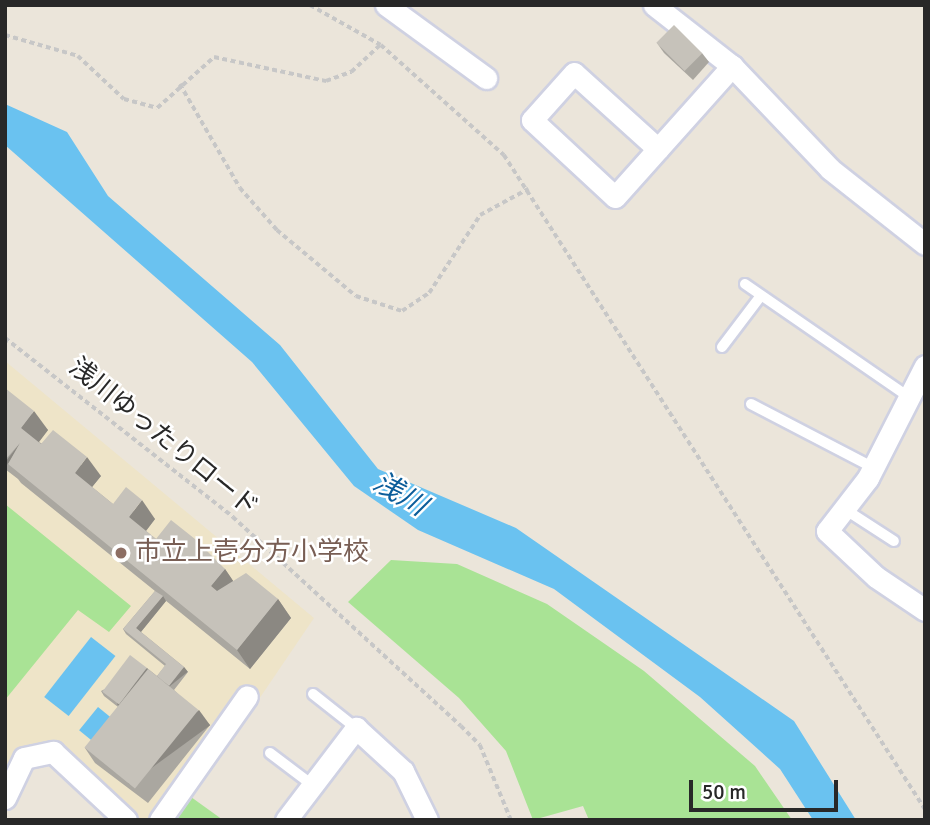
<!DOCTYPE html>
<html>
<head>
<meta charset="utf-8">
<style>
	body { margin:0 }
	#map { position:relative; width:930px; height:825px; overflow:hidden; background:#ebe5da; font-family:Signika,"Noto Sans JP",sans-serif }
	div>[style] { position:absolute }
	.education>* { inset:0; background:#eee4c8 }
	.green>* { inset:0; background:#a9e395 }
	.water>* { inset:0; background:#6ac2f0; transform-origin:0 0 }
	.path>* { height:3.5px; margin-top:-1.75px; transform-origin:0; background:repeating-linear-gradient(90deg,#c7c7c7 0 5px,transparent 0 8.5px) }
	.roads { filter:drop-shadow(2px 0 #cfd1e2) drop-shadow(-2px 0 #cfd1e2) drop-shadow(0 2px #cfd1e2) drop-shadow(0 -2px #cfd1e2) }
	.service>* { height:10px; margin:-5px; padding:0 5px; transform-origin:5px; border-radius:5px; background:#fff }
	.minor>* { height:21px; margin:-10.5px; padding:0 10.5px; transform-origin:10.5px; border-radius:10.5px; background:#fff }
	.wall>* { inset:0; background:#aaa7a0 }
	.shaded-wall>* { inset:0; background:#8b8882; transform-origin:0 0 }
	.building>* { inset:0; background:#c6c2ba; transform-origin:0 0 }
	.dots>* { width:19px; height:19px; translate:-50% -50%; box-sizing:border-box; border:4px solid #fff; border-radius:50% }
	span { translate:-50% -50%; white-space:nowrap; text-align:center; line-height:1.15; -webkit-text-stroke:5px #fff; paint-order:stroke }
	.street-label { font-size:26px; color:#282828 }
	.education-label { font-size:26px; color:#785e54 }
	.left { translate:0 -50%; text-align:left }
	.water-label { font-size:28px; color:#0b5d9a; font-style:italic }
	.frame { position:absolute; inset:0; border:7px solid #282828; pointer-events:none }
	.scale { position:absolute; left:689px; top:780px; width:149px; height:32px; box-sizing:border-box; border:4px solid #282828; border-top:0; padding-left:9px; font-size:21px; line-height:24px; white-space:nowrap; color:#282828; -webkit-text-stroke:5px #fff; paint-order:stroke }
</style>
</head>
<body>
<div id="map">
	<div class="education">
		<i style="clip-path:polygon(5px 361px,314px 618px,257px 702px,248px 696px,160px 820px,126px 820px,53px 752px,31px 755px,5px 798px)"></i>
	</div>
	<div class="green">
		<i style="clip-path:polygon(5px 504px,131px 606px,109px 632px,78px 610px,5px 700px)"></i>
		<i style="clip-path:polygon(391px 560px,457px 564px,547px 604px,644px 671px,755px 766px,792px 820px,589px 820px,583px 806px,533px 820px,506px 751px,459px 698px,348px 602px)"></i>
		<i style="clip-path:polygon(191px 797px,223px 820px,176px 820px)"></i>
	</div>
	<div class="water">
		<i style="clip-path:polygon(5px 104px,67px 132px,108px 196px,280px 345px,378px 469px,516px 528px,794px 721px,856px 820px,813px 820px,780px 769px,700px 697px,554px 589px,418px 530px,354px 486px,252px 362px,5px 145px)"></i>
		<i style="left:91px;top:637px;width:31px;height:76px;rotate:38deg"></i>
		<i style="left:98px;top:707px;width:19px;height:30px;rotate:39deg"></i>
	</div>
	<div class="path">
		<i style="left:310px;top:5px;width:81px;rotate:29.4deg"></i>
		<i style="left:381px;top:45px;width:165px;rotate:41.8deg"></i>
		<i style="left:504px;top:155px;width:778px;rotate:57.23deg"></i>
		<i style="left:5px;top:35px;width:76px;rotate:16deg"></i>
		<i style="left:78px;top:56px;width:63px;rotate:43.1deg"></i>
		<i style="left:124px;top:99px;width:34px;rotate:15deg"></i>
		<i style="left:157px;top:108px;width:76px;rotate:-41.8deg"></i>
		<i style="left:214px;top:57px;width:115px;rotate:12.1deg"></i>
		<i style="left:326px;top:81px;width:27px;rotate:-20deg"></i>
		<i style="left:351px;top:72px;width:40px;rotate:-43deg"></i>
		<i style="left:180px;top:84px;width:120px;rotate:60deg"></i>
		<i style="left:240px;top:188px;width:56px;rotate:48.6deg"></i>
		<i style="left:277px;top:230px;width:103px;rotate:39.9deg"></i>
		<i style="left:356px;top:296px;width:48px;rotate:18.1deg"></i>
		<i style="left:402px;top:311px;width:32px;rotate:-34deg"></i>
		<i style="left:429px;top:293px;width:93px;rotate:-56.8deg"></i>
		<i style="left:480px;top:215px;width:55px;rotate:-28.4deg"></i>
		<i style="left:5px;top:338px;width:290px;rotate:38.1deg"></i>
		<i style="left:233px;top:517px;width:309px;rotate:42.5deg"></i>
		<i style="left:461px;top:726px;width:27px;rotate:45deg"></i>
		<i style="left:480px;top:745px;width:81px;rotate:67.5deg"></i>
	</div>
	<div class="roads">
		<div class="service">
			<i style="left:745px;top:284px;width:199px;rotate:34.6deg"></i>
			<i style="left:722px;top:347px;width:63px;rotate:-52.8deg"></i>
			<i style="left:751px;top:404px;width:136px;rotate:27.5deg"></i>
			<i style="left:846px;top:510px;width:57px;rotate:32.9deg"></i>
			<i style="left:313px;top:694px;width:55px;rotate:38.3deg"></i>
			<i style="left:270px;top:753px;width:51px;rotate:37.1deg"></i>
		</div>
		<div class="minor">
			<i style="left:386px;top:5px;width:124px;rotate:36.1deg"></i>
			<i style="left:654px;top:5px;width:99px;rotate:38deg"></i>
			<i style="left:732px;top:66px;width:142px;rotate:46.4deg"></i>
			<i style="left:830px;top:169px;width:121px;rotate:38.3deg"></i>
			<i style="left:658px;top:149px;width:113px;rotate:-137.9deg"></i>
			<i style="left:574px;top:73px;width:63px;rotate:131.8deg"></i>
			<i style="left:532px;top:120px;width:113px;rotate:42.9deg"></i>
			<i style="left:615px;top:197px;width:176px;rotate:-48.2deg"></i>
			<i style="left:925px;top:366px;width:126px;rotate:117deg"></i>
			<i style="left:868px;top:478px;width:67px;rotate:127.7deg"></i>
			<i style="left:827px;top:531px;width:67px;rotate:43.2deg"></i>
			<i style="left:876px;top:577px;width:59px;rotate:34deg"></i>
			<i style="left:5px;top:798px;width:44px;rotate:-64.6deg"></i>
			<i style="left:24px;top:758px;width:30px;rotate:-12deg"></i>
			<i style="left:53px;top:752px;width:100px;rotate:43deg"></i>
			<i style="left:160px;top:820px;width:151px;rotate:-54.9deg"></i>
			<i style="left:286px;top:820px;width:116px;rotate:-52.7deg"></i>
			<i style="left:356px;top:728px;width:64px;rotate:42.5deg"></i>
			<i style="left:403px;top:771px;width:55px;rotate:63.9deg"></i>
		</div>
	</div>
	<div class="wall">
		<i style="clip-path:polygon(657px 43px,702px 53px,709px 62px,693px 80px,664px 53px)"></i>
		<i style="clip-path:polygon(5px 388px,48px 430px,39px 442px,101px 476px,92px 487px,113px 504px,155px 519px,146px 531px,156px 539px,225px 569px,233px 581px,278px 599px,291px 618px,250px 669px,165px 600px,166px 601px,141px 632px,184px 667px,188px 672px,174px 690px,210px 725px,148px 803px,95px 763px,85px 748px,118px 707px,104px 696px,101px 691px,147px 668px,157px 676px,165px 666px,126px 634px,123px 629px,155px 591px,21px 483px,18px 479px,5px 469px)"></i>
	</div>
	<div class="shaded-wall">
		<i style="clip-path:polygon(34px 411px,48px 430px,35px 447px,21px 428px)"></i>
		<i style="clip-path:polygon(20px 443px,8px 465px,6px 461px)"></i>
		<i style="clip-path:polygon(87px 457px,101px 476px,88px 492px,75px 473px)"></i>
		<i style="clip-path:polygon(142px 500px,155px 519px,142px 536px,129px 517px)"></i>
		<i style="clip-path:polygon(225px 569px,238px 588px,224px 605px,211px 586px)"></i>
		<i style="clip-path:polygon(163px 596px,166px 601px,140px 633px,136px 628px)"></i>
		<i style="clip-path:polygon(278px 599px,291px 618px,250px 669px,237px 650px)"></i>
		<i style="left:184px;top:667px;width:6px;height:28px;rotate:51deg"></i>
		<i style="clip-path:polygon(147px 668px,150px 673px,121px 709px,117px 704px)"></i>
		<i style="left:199px;top:710px;width:19px;height:100px;rotate:54deg"></i>
	</div>
	<div class="building">
		<i style="left:674px;top:25px;width:40px;height:25px;rotate:45deg"></i>
		<i style="clip-path:polygon(5px 388px,34px 411px,21px 428px,41px 444px,53px 430px,87px 457px,75px 473px,113px 504px,126px 487px,142px 500px,129px 517px,156px 539px,171px 520px,195px 539px,225px 569px,211px 586px,217px 591px,246px 573px,278px 599px,237px 650px,8px 464px,20px 443px,5px 460px)"></i>
		<i style="clip-path:polygon(155px 591px,163px 596px,136px 628px,184px 667px,169px 686px,157px 676px,166px 664px,123px 629px)"></i>
		<i style="left:130px;top:655px;width:21px;height:46px;rotate:37deg"></i>
		<i style="left:148px;top:669px;width:65px;height:101px;rotate:39deg"></i>
	</div>
	<div class="dots">
		<i style="left:121px;top:553px;background:#8d6e63"></i>
	</div>
	<div class="street-label">
		<span style="left:163px;top:438px;rotate:39deg">浅川ゆったりロード</span>
	</div>
	<div class="education-label">
		<span class="left" style="left:135px;top:553px">市立上壱分方小学校</span>
	</div>
	<div class="water-label">
		<span style="left:400px;top:494px;rotate:31deg">浅川</span>
	</div>
	<div class="frame"></div>
	<div class="scale">50 m</div>
</div>
</body>
</html>
